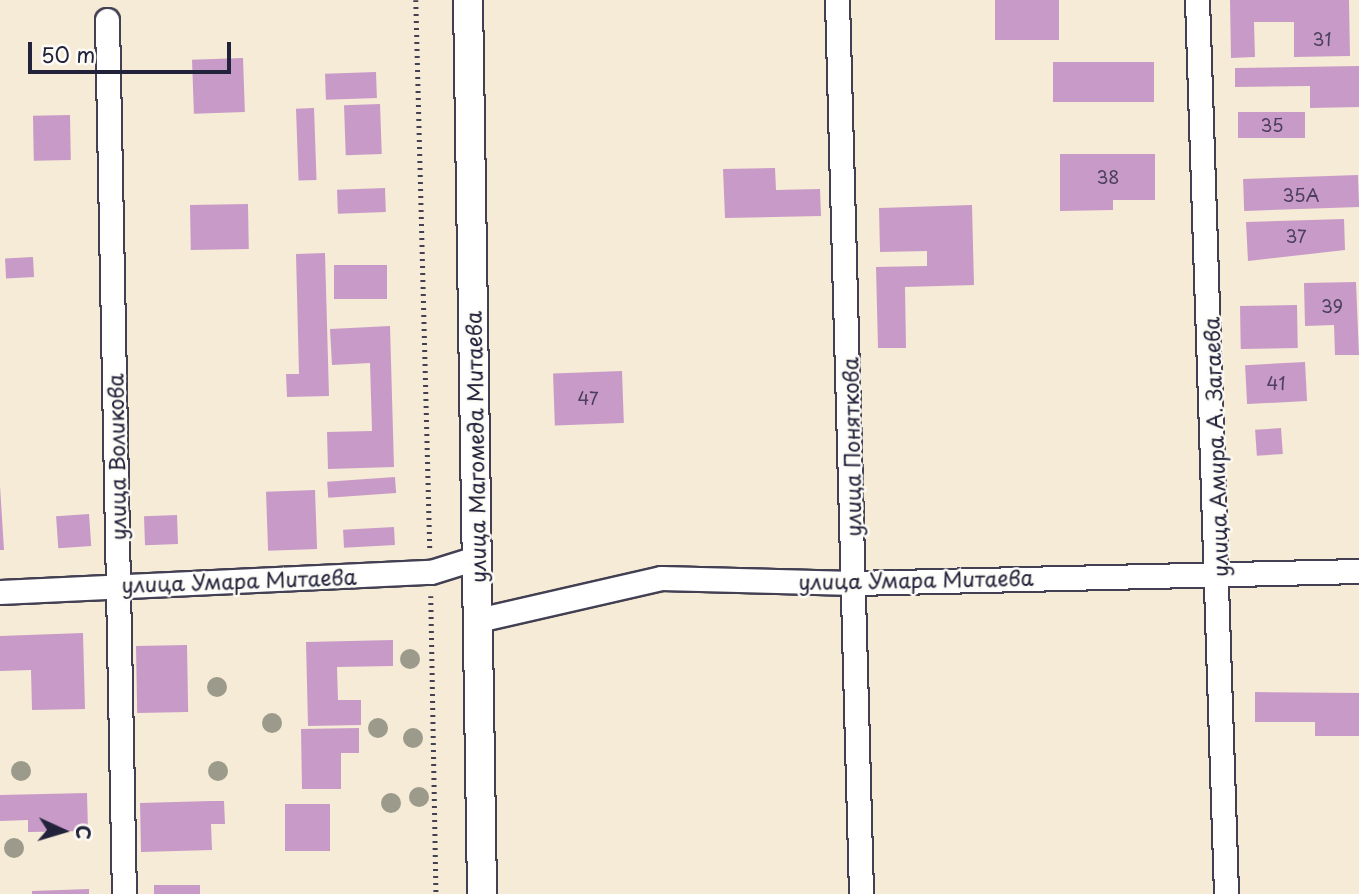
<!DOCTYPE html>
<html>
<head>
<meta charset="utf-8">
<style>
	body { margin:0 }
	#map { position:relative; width:1359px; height:894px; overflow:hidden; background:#f6ebd6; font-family:"Playpen Sans",sans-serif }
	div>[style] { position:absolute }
	.building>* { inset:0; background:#c89ac7; transform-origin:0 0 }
	.path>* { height:4.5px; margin-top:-2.25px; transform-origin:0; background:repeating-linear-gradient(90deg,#424052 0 2px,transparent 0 7px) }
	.roads { filter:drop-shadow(2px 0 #424052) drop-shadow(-2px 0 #424052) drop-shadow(0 2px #424052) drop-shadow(0 -2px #424052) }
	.minor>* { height:23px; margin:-11.5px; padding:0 11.5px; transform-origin:11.5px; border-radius:11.5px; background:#fff }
	.tertiary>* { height:28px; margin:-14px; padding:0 14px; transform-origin:14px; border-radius:14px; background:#fff }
	.trees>* { width:20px; height:20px; margin:-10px; border-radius:50%; background:#9b9a8b }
	span { translate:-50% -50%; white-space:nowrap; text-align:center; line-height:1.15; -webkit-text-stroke:5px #fdfcf7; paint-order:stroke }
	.number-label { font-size:18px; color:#4c405e }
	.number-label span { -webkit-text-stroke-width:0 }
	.street-label { font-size:21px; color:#22223b }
	.north { position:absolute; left:28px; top:796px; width:70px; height:70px; -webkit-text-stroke:5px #fdfcf7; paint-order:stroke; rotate:94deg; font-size:19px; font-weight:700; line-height:28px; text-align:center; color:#22223b }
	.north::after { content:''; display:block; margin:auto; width:24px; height:32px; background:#22223b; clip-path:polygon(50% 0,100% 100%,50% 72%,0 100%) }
	.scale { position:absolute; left:28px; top:42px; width:203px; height:32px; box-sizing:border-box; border:4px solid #22223b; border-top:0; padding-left:9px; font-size:21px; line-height:24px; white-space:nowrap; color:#22223b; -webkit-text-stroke:5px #fdfcf7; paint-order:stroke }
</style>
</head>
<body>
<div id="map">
	<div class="building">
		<i style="left:995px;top:0;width:64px;height:40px"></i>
		<i style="clip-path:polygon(1230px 0,1349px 0,1350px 56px,1294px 57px,1294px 22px,1254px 22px,1255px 57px,1231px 58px)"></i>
		<i style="left:243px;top:58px;width:54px;height:51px;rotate:88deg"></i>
		<i style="left:1053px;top:62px;width:101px;height:40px"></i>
		<i style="clip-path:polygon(1359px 66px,1359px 107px,1310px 108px,1310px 86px,1235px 87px,1235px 68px)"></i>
		<i style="left:376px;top:72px;width:26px;height:51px;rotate:88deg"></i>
		<i style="left:380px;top:104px;width:50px;height:36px;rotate:88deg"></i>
		<i style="left:314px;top:108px;width:72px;height:18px;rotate:88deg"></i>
		<i style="left:1305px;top:112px;width:26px;height:67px;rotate:90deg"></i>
		<i style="left:70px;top:115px;width:45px;height:37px;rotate:89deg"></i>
		<i style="clip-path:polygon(1060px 154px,1155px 154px,1155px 200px,1113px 200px,1113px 210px,1060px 211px)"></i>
		<i style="clip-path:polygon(775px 168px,776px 190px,820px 189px,821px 216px,725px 218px,723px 169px)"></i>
		<i style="left:1358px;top:175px;width:32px;height:115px;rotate:88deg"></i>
		<i style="left:385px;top:188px;width:24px;height:48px;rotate:88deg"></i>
		<i style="left:248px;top:204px;width:45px;height:58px;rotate:89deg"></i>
		<i style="clip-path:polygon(972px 205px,974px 285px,905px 287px,906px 348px,878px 348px,876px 267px,927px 266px,927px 251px,880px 252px,879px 208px)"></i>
		<i style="clip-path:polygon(1344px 219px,1345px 250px,1248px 261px,1246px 222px)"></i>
		<i style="clip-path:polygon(325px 253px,329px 396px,287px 397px,286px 374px,299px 374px,296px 254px)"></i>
		<i style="left:33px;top:257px;width:20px;height:28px;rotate:87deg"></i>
		<i style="left:387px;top:265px;width:34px;height:53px;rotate:90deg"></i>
		<i style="clip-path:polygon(1356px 282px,1359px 355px,1335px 355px,1334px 325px,1305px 326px,1304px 283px)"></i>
		<i style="left:1297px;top:305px;width:43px;height:57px;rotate:89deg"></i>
		<i style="clip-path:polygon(390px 326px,394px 467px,328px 469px,327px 432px,372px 431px,370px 363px,332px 365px,330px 329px)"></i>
		<i style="left:1305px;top:362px;width:39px;height:60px;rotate:87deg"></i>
		<i style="left:622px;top:371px;width:52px;height:69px;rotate:88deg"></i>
		<i style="left:1281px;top:428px;width:26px;height:26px;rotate:86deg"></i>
		<i style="left:395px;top:477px;width:16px;height:68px;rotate:86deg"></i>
		<i style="clip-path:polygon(0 486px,4px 550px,0 550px)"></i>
		<i style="left:315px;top:490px;width:59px;height:49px;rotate:88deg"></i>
		<i style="left:89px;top:514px;width:32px;height:33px;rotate:86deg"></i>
		<i style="left:177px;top:515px;width:29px;height:33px;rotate:88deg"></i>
		<i style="left:394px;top:527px;width:18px;height:51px;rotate:87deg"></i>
		<i style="clip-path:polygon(83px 633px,85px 709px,32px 710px,31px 670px,0 671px,0 636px)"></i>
		<i style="clip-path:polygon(393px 640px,393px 666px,337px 667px,338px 700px,361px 700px,361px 725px,308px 726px,306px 642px)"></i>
		<i style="left:187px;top:645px;width:67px;height:51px;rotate:89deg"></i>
		<i style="clip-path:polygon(1255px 692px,1359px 693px,1359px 736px,1315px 736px,1315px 722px,1255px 722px)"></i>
		<i style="clip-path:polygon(359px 728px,359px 753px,341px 753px,341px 789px,302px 789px,301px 729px)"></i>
		<i style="clip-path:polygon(87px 793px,88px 831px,28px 832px,28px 820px,0 821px,0 795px)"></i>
		<i style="clip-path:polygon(211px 801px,224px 801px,225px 824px,211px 824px,212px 850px,141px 852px,140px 803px)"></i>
		<i style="left:285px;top:804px;width:45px;height:47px"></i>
		<i style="left:154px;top:885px;width:46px;height:9px"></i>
		<i style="clip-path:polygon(89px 889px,89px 894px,32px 894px,32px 891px)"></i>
	</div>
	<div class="path">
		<i style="left:416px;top:0;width:548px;rotate:88.54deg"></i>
		<i style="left:431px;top:596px;width:298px;rotate:89deg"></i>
	</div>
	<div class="roads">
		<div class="minor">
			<i style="left:837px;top:0;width:894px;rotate:88.46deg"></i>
			<i style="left:1197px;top:0;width:894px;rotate:88.14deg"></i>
			<i style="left:107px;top:20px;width:874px;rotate:88.89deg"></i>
			<i style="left:0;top:592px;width:431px;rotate:-2.7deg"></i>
			<i style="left:431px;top:572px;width:47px;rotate:-17.3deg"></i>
			<i style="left:478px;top:620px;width:188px;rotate:-12.9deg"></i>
			<i style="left:661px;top:578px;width:193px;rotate:1.5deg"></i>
			<i style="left:854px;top:583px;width:505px;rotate:-1.36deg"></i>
		</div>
		<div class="tertiary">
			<i style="left:468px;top:0;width:894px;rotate:89.1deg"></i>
		</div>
	</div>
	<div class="trees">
		<i style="left:410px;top:659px"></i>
		<i style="left:217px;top:687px"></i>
		<i style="left:272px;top:723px"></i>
		<i style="left:378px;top:728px"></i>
		<i style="left:413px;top:738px"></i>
		<i style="left:21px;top:771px"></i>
		<i style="left:218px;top:771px"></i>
		<i style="left:419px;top:797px"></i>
		<i style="left:391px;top:803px"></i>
		<i style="left:14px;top:848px"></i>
	</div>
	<div class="number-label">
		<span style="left:1322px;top:39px">31</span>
		<span style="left:1272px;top:125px">35</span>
		<span style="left:1108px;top:177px">38</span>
		<span style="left:1301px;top:195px">35А</span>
		<span style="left:1296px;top:236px">37</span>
		<span style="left:1332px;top:306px">39</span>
		<span style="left:1276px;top:383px">41</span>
		<span style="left:588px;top:398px">47</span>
	</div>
	<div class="street-label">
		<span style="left:475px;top:447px;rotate:-91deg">улица Магомеда Митаева</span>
		<span style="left:851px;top:447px;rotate:-91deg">улица Поняткова</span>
		<span style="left:1215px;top:447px;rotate:-92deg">улица Амира А. Загаева</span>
		<span style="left:116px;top:457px;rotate:-91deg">улица Воликова</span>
		<span style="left:916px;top:579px;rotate:-1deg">улица Умара Митаева</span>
		<span style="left:239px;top:580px;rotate:-2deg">улица Умара Митаева</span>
	</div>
	<div class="north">С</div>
	<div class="scale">50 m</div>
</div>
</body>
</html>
